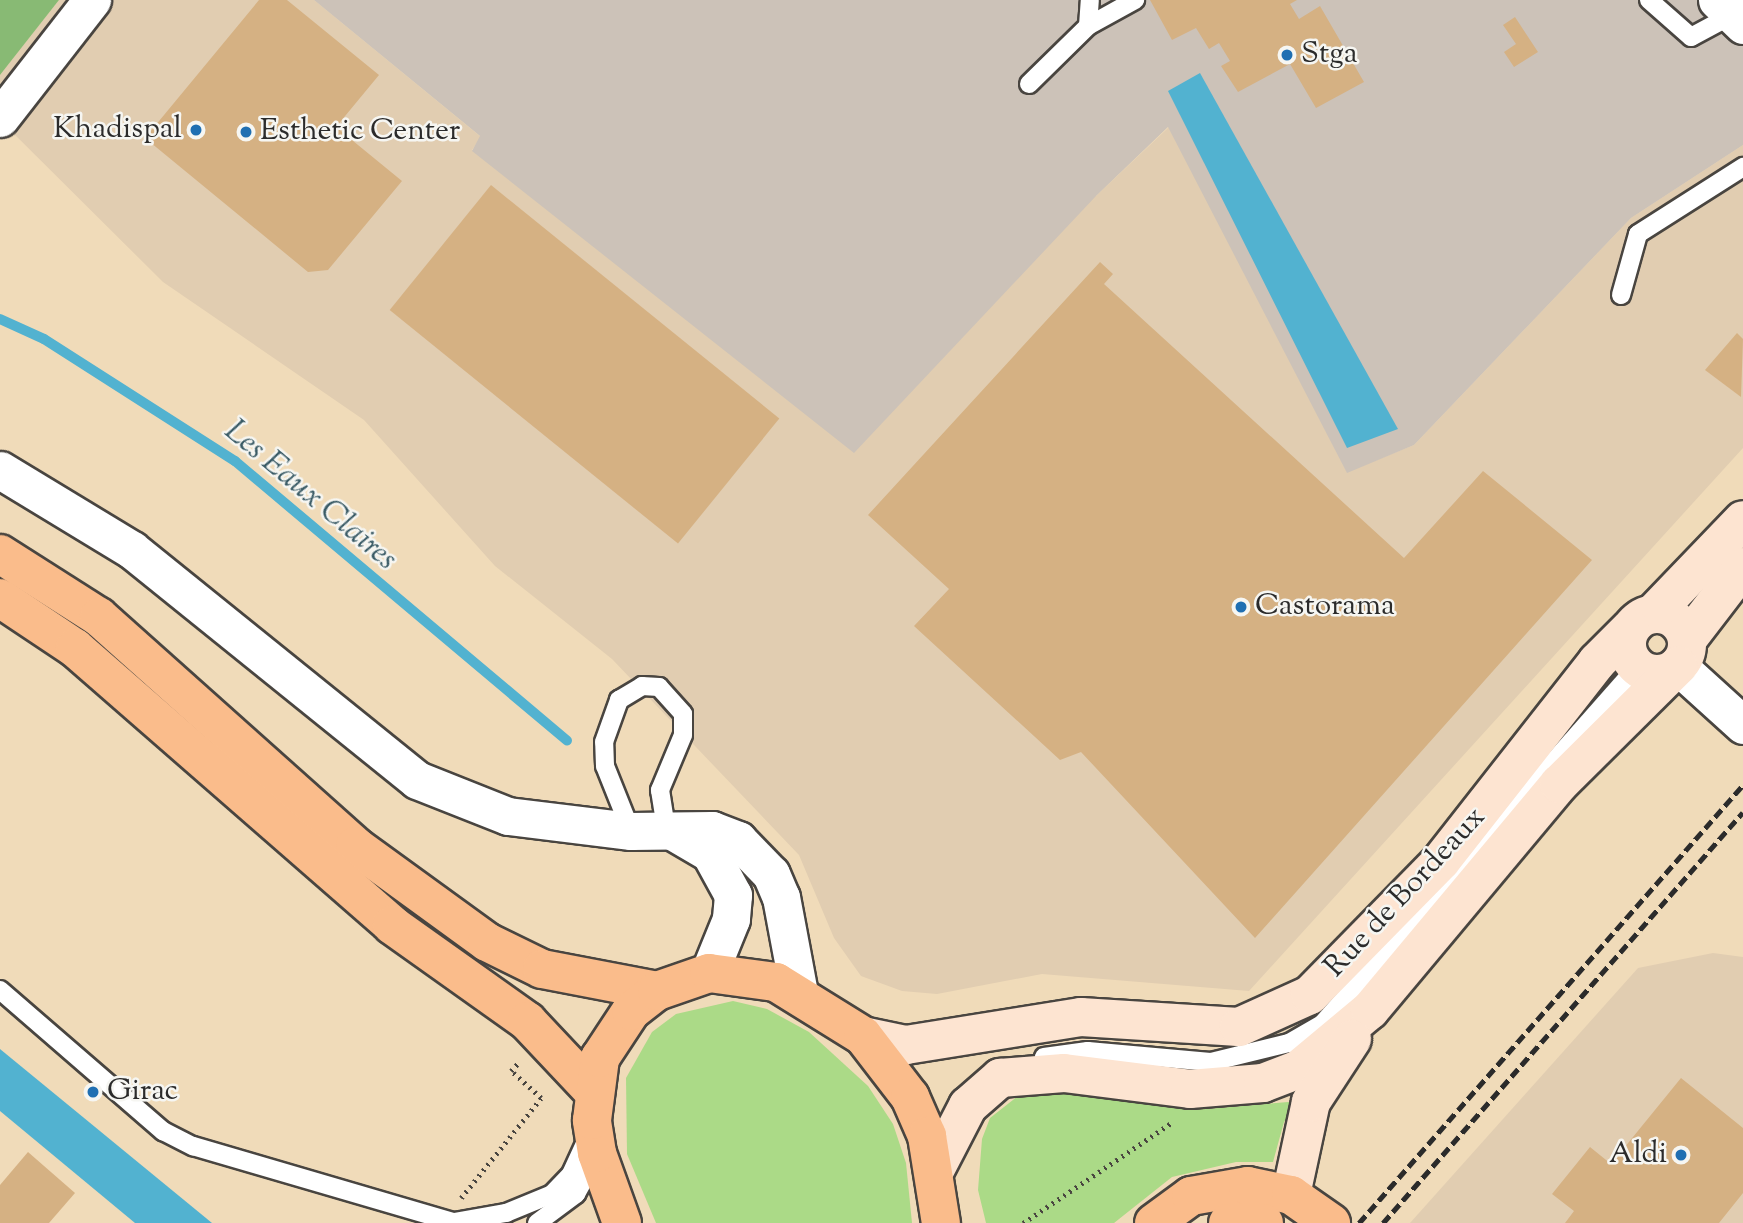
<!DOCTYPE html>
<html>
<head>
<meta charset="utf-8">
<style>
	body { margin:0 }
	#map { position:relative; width:1743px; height:1223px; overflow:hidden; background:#f0dbb9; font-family:"Sorts Mill Goudy",serif }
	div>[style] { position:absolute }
	.built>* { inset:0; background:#e1cdb1 }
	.industrial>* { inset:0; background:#ccc2b8 }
	.green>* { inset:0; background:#abda87 }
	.forest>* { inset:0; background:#88ba74 }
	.water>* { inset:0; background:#52b2d0 }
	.stream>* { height:10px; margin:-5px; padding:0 5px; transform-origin:5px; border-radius:5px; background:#52b2d0 }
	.building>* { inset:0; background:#d5b183; transform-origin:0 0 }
	.path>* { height:4.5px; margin-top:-2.25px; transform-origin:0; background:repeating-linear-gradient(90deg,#494540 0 2px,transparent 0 7px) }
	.roads { filter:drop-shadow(2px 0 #494540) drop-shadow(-2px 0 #494540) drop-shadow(0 2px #494540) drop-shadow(0 -2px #494540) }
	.service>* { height:18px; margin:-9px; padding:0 9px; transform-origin:9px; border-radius:9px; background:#fff }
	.minor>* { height:37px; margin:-18.5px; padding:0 18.5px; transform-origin:18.5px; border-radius:18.5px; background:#fff }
	.secondary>* { height:38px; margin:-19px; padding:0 19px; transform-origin:19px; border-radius:19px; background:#fde4d1 }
	.secondary>.ring { margin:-19px; padding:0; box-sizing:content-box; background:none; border:38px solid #fde4d1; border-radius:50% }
	.primary>* { height:38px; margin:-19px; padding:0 19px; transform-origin:19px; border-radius:19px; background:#fabc8b }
	.rail>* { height:5px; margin-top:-2.5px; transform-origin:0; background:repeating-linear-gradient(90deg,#2b2b2b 0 10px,transparent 0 15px) }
	.dots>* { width:19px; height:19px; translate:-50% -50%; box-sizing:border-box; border:4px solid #f6f6f2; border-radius:50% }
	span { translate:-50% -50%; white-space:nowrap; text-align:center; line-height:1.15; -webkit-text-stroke:5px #f6f6f2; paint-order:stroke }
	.poi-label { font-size:30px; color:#2b2b2b }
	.left { translate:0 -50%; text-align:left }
	.right { translate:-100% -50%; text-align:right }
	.street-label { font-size:30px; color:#2b2b2b }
	.water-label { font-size:32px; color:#395a65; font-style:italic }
</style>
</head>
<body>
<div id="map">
	<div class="built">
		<i style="clip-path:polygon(59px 0,314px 0,481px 137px,472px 150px,1096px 196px,1169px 127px,1347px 472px,1414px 445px,1631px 218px,1743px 145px,1743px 448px,1249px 991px,1042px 974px,937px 994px,902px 991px,861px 976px,834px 938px,799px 855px,612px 659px,495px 566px,364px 420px,163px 282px,0 120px,0 75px)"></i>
		<i style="clip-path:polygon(1713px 953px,1743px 957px,1743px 1223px,1410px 1223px,1638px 968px)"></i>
	</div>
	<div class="industrial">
		<i style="clip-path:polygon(314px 0,1734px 0,1743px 9px,1743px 145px,1631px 218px,1414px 445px,1347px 473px,1168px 127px,1096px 196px,854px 453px,472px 151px,480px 136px)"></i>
	</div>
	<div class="green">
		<i style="clip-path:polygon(733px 1001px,767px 1009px,809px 1032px,868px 1086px,893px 1124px,906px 1163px,912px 1223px,656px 1223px,627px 1154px,626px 1078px,652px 1032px,676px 1014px)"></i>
		<i style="clip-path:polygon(1027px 1089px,1168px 1090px,1206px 1109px,1300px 1101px,1284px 1122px,1273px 1162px,1236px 1162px,1172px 1177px,1114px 1223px,986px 1223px,978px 1190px,982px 1139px,990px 1118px)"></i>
	</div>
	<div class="forest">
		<i style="clip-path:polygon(0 0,59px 0,0 75px)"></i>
	</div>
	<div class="water">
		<i style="clip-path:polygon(1200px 73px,1398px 429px,1347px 448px,1168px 91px)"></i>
		<i style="clip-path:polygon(0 1049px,212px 1223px,135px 1223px,0 1111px)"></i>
	</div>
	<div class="stream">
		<i style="left:0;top:319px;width:48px;rotate:24.4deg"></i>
		<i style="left:44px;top:339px;width:227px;rotate:32.6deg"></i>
		<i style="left:235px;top:461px;width:434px;rotate:40.1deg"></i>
	</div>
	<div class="building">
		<i style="clip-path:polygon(259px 0,287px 0,379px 75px,336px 127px,402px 181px,328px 270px,308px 272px,145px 138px)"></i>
		<i style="clip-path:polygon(1150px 0,1297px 0,1290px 4px,1299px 19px,1320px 6px,1364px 82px,1316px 108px,1290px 64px,1238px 92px,1221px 66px,1230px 61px,1219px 43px,1209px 49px,1196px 28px,1172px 40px)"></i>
		<i style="clip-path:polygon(1515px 17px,1538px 52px,1514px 67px,1504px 52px,1516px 44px,1503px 25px)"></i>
		<i style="left:491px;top:185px;width:371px;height:161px;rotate:39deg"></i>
		<i style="clip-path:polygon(1100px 262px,1113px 274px,1104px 284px,1404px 558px,1483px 471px,1592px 560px,1255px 938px,1081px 752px,1060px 760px,914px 626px,949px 589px,868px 515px)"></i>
		<i style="clip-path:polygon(1737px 333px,1743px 339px,1741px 397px,1705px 370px)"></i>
		<i style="clip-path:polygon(1681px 1078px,1743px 1128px,1743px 1193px,1719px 1223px,1565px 1223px,1574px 1211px,1552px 1194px,1590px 1147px,1611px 1164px)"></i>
		<i style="clip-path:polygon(28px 1152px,75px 1193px,49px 1223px,0 1223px,0 1185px)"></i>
	</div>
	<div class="path">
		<i style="left:461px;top:1198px;width:128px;rotate:-51.3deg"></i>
		<i style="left:541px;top:1098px;width:40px;rotate:-138deg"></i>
		<i style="left:511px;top:1071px;width:12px;rotate:-48deg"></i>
		<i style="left:1023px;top:1223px;width:179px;rotate:-34deg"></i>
	</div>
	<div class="roads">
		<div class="service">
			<i style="left:1649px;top:0;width:56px;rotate:41.4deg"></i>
			<i style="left:1691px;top:37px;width:47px;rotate:-28.2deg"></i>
			<i style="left:1088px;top:26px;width:26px;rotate:-86deg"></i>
			<i style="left:1029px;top:84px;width:83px;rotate:-44.5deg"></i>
			<i style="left:1088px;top:26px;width:54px;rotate:-29deg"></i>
			<i style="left:1621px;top:295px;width:63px;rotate:-74.4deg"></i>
			<i style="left:1638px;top:234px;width:125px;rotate:-32.5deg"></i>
			<i style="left:631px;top:831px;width:70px;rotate:-111.8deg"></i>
			<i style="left:605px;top:766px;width:24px;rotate:-92deg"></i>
			<i style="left:604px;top:742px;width:45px;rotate:-70.3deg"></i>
			<i style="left:619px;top:700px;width:27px;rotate:-31deg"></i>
			<i style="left:642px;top:686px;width:17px;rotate:3deg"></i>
			<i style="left:659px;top:687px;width:36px;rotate:48deg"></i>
			<i style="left:683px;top:714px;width:21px;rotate:90deg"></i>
			<i style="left:683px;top:735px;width:60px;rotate:112.7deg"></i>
			<i style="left:660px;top:790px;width:39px;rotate:81deg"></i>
			<i style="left:0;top:990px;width:216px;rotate:40.9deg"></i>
			<i style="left:163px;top:1131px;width:34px;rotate:27deg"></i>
			<i style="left:193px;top:1146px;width:274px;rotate:16.3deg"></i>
			<i style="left:1044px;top:1057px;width:44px;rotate:-7.8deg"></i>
			<i style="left:1088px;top:1051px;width:123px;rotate:5.1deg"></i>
			<i style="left:1211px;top:1062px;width:80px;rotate:-13.7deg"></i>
			<i style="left:1289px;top:1043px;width:39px;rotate:-30deg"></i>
			<i style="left:1323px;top:1023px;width:475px;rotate:-48.6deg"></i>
			<i style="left:454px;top:1222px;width:53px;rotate:-9.8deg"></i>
			<i style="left:506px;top:1213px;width:50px;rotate:-22.4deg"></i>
			<i style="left:552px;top:1194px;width:28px;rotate:-46deg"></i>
			<i style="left:571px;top:1174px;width:41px;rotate:-65.3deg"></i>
			<i style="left:537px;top:1223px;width:49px;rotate:-36.6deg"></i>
			<i style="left:576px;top:1194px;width:39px;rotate:-61deg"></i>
		</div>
		<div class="minor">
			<i style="left:1717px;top:0;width:36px;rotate:44deg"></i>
			<i style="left:0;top:118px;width:150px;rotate:-52.1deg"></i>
			<i style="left:0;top:470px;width:154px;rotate:31.2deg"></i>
			<i style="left:132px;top:550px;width:366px;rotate:38.9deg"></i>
			<i style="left:417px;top:780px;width:98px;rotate:21.6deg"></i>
			<i style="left:508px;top:816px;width:124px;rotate:7deg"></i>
			<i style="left:631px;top:831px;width:81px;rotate:-0.7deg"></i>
			<i style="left:712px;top:830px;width:28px;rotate:21deg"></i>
			<i style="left:738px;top:840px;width:47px;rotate:45.9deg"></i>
			<i style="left:771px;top:874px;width:25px;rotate:67deg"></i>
			<i style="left:781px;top:897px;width:98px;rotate:79.4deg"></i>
			<i style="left:1678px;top:666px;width:88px;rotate:42.2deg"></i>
			<i style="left:674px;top:832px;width:42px;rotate:30.3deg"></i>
			<i style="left:710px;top:853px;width:48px;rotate:61.3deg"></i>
			<i style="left:733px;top:895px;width:24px;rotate:95deg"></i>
			<i style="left:731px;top:919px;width:58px;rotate:112.2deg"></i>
		</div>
		<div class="secondary">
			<i class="ring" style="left:1627px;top:614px;width:22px;height:22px"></i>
			<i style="left:1653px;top:614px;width:130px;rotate:-46.2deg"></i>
			<i style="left:1687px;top:640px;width:92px;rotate:-52.5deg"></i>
			<i style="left:863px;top:1036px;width:44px;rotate:11.8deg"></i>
			<i style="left:906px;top:1045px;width:177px;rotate:-9.1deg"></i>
			<i style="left:1081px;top:1017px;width:158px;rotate:3.6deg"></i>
			<i style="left:1239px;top:1027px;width:78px;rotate:-24.3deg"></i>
			<i style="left:1310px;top:995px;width:187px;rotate:-45.6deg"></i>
			<i style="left:1441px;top:861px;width:253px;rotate:-51.9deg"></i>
			<i style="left:1597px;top:662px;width:47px;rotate:-45deg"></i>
			<i style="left:936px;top:1168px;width:70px;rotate:-62.7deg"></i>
			<i style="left:968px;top:1106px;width:43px;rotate:-41.2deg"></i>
			<i style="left:1000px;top:1078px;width:64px;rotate:-4.5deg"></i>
			<i style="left:1064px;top:1073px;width:127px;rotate:7.2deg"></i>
			<i style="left:1190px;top:1089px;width:73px;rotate:-4.7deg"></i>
			<i style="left:1263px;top:1083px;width:39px;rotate:-21deg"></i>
			<i style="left:1299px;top:1069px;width:92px;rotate:-39.7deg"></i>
			<i style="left:1370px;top:1010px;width:295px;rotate:-50.1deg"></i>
			<i style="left:1559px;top:784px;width:168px;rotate:-44.8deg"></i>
			<i style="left:1291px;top:1195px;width:95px;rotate:-77.9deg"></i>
			<i style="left:1311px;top:1102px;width:75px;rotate:-56.9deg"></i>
		</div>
		<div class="primary">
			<i style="left:0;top:554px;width:117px;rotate:32.5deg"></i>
			<i style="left:99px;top:617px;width:343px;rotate:41.8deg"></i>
			<i style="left:355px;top:846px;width:163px;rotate:36deg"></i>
			<i style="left:487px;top:942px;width:61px;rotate:26.1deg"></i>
			<i style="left:542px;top:969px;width:117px;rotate:10.8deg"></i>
			<i style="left:0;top:598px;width:90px;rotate:33.7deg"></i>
			<i style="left:75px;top:648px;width:421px;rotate:41.1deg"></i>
			<i style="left:392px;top:925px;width:166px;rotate:35.4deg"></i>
			<i style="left:527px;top:1021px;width:93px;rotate:46.7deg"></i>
			<i style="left:622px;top:1223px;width:74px;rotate:-109.7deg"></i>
			<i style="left:597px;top:1153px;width:33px;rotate:-99deg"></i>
			<i style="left:592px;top:1120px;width:63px;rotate:-82.6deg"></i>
			<i style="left:600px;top:1058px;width:56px;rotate:-56.6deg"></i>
			<i style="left:631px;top:1011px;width:33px;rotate:-38deg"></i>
			<i style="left:657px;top:991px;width:55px;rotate:-19.1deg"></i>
			<i style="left:709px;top:973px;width:68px;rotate:7.7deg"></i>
			<i style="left:776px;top:982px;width:102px;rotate:31.8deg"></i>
			<i style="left:863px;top:1036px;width:77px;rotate:52.4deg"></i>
			<i style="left:910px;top:1097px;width:43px;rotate:66.4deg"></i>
			<i style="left:927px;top:1136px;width:88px;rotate:80.9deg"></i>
			<i style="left:1154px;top:1223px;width:46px;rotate:-36.1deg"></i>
			<i style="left:1191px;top:1196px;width:58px;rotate:-10deg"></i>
			<i style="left:1248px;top:1186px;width:44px;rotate:11.8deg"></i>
			<i style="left:1291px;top:1195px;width:49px;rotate:35deg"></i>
			<i style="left:1228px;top:1223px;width:36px"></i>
		</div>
	</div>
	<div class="rail">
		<i style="left:1359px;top:1223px;width:582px;rotate:-48.76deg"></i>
		<i style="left:1383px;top:1223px;width:546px;rotate:-48.78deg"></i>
	</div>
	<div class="dots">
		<i style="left:1287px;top:55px;background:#1f6fb2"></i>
		<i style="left:196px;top:130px;background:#1f6fb2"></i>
		<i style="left:246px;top:132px;background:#1f6fb2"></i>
		<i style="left:1241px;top:607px;background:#1f6fb2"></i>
		<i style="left:93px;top:1092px;background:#1f6fb2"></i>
		<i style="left:1681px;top:1155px;background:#1f6fb2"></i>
	</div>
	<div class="poi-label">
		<span class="left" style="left:1301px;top:55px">Stga</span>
		<span class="right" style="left:182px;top:130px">Khadispal</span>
		<span class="left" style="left:260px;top:132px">Esthetic Center</span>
		<span class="left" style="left:1255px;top:607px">Castorama</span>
		<span class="left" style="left:107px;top:1092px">Girac</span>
		<span class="right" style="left:1667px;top:1155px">Aldi</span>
	</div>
	<div class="street-label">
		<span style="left:1406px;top:893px;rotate:-47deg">Rue de Bordeaux</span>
	</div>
	<div class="water-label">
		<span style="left:310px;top:496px;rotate:40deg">Les Eaux Claires</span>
	</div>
</div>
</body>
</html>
